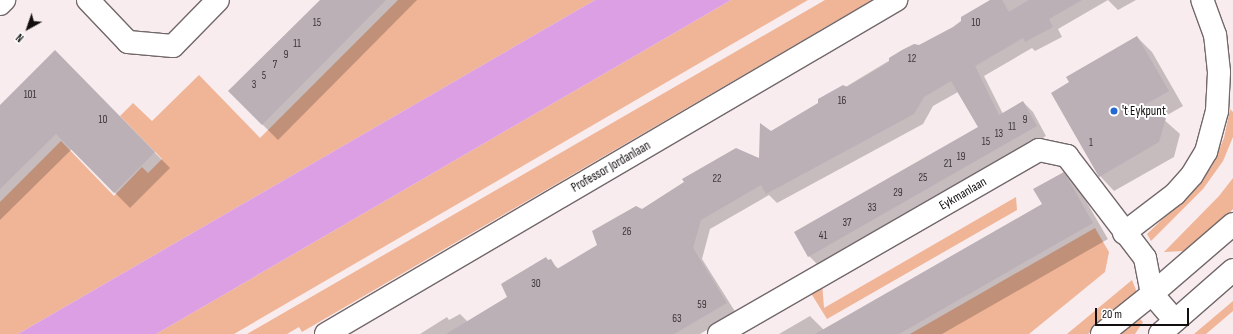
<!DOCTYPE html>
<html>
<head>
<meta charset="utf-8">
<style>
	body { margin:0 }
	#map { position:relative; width:1233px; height:334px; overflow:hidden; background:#f8ecee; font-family:"Sofia Sans Condensed",sans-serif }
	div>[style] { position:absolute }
	.green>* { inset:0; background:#f0b497 }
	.water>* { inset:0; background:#dc9fe4 }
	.shadow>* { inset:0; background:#0003 }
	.building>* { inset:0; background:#bab0b6 }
	.roads { filter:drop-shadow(1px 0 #72686a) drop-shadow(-1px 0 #72686a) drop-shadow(0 1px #72686a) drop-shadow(0 -1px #72686a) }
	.minor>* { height:22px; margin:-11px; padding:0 11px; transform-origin:11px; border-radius:11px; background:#fff }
	.major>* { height:22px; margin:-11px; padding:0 11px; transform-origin:11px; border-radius:11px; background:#fff }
	.dots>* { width:11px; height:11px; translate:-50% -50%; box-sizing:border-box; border:2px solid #fff; border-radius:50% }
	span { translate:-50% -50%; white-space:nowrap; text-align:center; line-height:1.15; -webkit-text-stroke:4px #fff; paint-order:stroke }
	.number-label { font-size:11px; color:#3d3739 }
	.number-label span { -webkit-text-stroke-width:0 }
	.poi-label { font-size:13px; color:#130f0f }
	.left { translate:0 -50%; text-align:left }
	.street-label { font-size:13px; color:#130f0f }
	.north { position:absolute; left:8px; top:8px; width:40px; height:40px; -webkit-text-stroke:3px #fff; paint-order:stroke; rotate:220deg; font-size:11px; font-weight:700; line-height:16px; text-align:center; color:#130f0f }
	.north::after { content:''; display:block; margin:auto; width:14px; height:18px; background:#130f0f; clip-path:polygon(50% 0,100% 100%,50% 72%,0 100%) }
	.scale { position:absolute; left:1095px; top:308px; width:94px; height:18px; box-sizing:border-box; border:2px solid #130f0f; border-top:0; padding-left:5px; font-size:12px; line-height:14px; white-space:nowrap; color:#130f0f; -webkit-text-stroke:3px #fff; paint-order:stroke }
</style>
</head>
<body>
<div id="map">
	<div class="green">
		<i style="clip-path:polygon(398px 0,595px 0,18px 334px,0 334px,0 202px,61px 141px,114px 196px,142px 167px,148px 173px,162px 159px,120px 116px,133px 103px,152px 121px,199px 75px,260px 138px)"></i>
		<i style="clip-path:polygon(731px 0,808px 0,234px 334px,156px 334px)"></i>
		<i style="clip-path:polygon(825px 0,872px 0,302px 332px,299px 327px,287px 334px,247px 334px)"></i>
		<i style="clip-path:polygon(1230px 109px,1233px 112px,1233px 137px,1223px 161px,1203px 189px,1151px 241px,1147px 234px,1196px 187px,1212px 166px,1224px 138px)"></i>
		<i style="clip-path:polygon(1233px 178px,1233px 209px,1220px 223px,1187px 254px,1184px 251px,1164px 252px,1219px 196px)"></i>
		<i style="clip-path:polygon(1016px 197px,1017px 210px,827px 319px,809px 290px,822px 282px,824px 308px)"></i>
		<i style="clip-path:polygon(1095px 228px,1109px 252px,1105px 272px,1029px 334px,910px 334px)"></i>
		<i style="clip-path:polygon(1132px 280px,1138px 295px,1088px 334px,1067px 334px)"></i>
		<i style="clip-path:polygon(1233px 301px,1233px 311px,1206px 334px,1194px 334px)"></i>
		<i style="clip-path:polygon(1138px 317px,1143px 322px,1135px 334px,1114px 334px)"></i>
	</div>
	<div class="water">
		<i style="clip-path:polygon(595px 0,731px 0,156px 334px,18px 334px)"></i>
	</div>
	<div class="shadow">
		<i style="clip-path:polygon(321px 0,417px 0,278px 140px,229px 91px)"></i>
		<i style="clip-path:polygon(1000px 0,1136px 0,1118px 10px,1108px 0,1058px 29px,1062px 37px,1035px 51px,1032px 48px,984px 76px,1003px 114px,1023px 102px,1033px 112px,1046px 136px,819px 266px,809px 256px,795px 233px,979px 128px,958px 92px,933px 106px,923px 124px,777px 203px,769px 195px,710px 229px,702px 259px,736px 313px,700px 334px,420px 334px,447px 317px,449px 320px,460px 314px,468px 322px,508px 298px,549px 261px,559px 269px,598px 246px,642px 211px,760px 160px,771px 132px,915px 45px,919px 46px,953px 28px)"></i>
		<i style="clip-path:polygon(1137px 37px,1152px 52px,1183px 106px,1162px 118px,1180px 134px,1174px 157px,1114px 191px,1100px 176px)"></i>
		<i style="clip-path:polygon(55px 52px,170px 168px,130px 208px,72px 149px,0 220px,0 106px)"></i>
		<i style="clip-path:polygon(1064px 173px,1079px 189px,1108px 239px,942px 334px,779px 334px,810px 316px,824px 330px,1043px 205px)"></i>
	</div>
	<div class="building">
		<i style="clip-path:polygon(320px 0,386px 0,262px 125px,228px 91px)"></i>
		<i style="clip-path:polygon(990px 0,1002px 0,1009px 12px,1029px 0,1082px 0,1049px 19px,1053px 27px,1025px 42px,1023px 38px,975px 66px,999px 115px,1023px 101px,1037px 126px,808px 257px,794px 232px,978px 127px,951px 81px,924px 97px,914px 114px,766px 194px,761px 185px,701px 220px,693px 248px,727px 303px,674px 334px,446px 334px,507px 297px,501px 284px,546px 257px,548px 260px,551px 259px,557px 269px,597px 245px,592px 231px,636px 206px,642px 209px,684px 182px,682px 179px,736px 148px,759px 158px,760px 123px,771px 131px,818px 103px,818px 99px,843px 85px,847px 87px,889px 62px,889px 58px,902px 50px,914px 44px,919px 45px,953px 27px,961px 21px,961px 17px)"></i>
		<i style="clip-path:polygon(1137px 36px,1169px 91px,1134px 111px,1166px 118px,1159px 142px,1099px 177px,1051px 93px,1069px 82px,1066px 77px)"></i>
		<i style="clip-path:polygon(55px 50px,155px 152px,114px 193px,56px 134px,0 189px,0 105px)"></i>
		<i style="clip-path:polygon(1064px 172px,1093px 223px,899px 334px,815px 334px,1042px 204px,1033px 189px)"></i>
	</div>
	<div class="roads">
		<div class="minor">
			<i style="left:88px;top:0;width:58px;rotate:46.4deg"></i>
			<i style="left:128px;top:42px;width:45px;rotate:5.1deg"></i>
			<i style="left:173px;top:46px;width:64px;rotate:-45.6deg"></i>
			<i style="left:0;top:4px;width:6px;rotate:-45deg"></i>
			<i style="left:1124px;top:233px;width:64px;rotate:-37.4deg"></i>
			<i style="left:1175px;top:194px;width:25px;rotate:-48deg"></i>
			<i style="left:1192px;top:175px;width:27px;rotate:-59deg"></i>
			<i style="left:1206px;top:152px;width:42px;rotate:-75deg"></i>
			<i style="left:1217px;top:111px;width:39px;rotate:-87deg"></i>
			<i style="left:1219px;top:72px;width:37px;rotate:-96deg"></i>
			<i style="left:1215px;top:35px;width:37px;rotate:-110deg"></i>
			<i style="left:326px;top:334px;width:661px;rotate:-30.37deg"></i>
			<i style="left:719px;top:334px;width:369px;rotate:-29.9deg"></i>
			<i style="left:1039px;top:150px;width:29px;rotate:12deg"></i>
			<i style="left:1067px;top:156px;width:128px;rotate:52.6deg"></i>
			<i style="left:1145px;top:258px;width:37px;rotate:79deg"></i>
			<i style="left:1152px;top:294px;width:35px;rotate:49deg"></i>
		</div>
		<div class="major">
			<i style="left:1102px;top:334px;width:64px;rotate:-38.7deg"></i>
			<i style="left:1152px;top:294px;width:107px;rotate:-40.8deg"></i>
			<i style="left:1160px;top:334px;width:97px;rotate:-41.2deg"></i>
		</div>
	</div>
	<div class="dots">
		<i style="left:1114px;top:111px;background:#2569d5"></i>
	</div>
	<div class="number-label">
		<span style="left:317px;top:23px">15</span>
		<span style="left:976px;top:23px">10</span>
		<span style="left:297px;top:44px">11</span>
		<span style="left:286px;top:55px">9</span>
		<span style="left:912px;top:59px">12</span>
		<span style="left:275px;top:65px">7</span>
		<span style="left:264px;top:76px">5</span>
		<span style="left:254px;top:85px">3</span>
		<span style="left:30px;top:95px">101</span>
		<span style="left:842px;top:101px">16</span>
		<span style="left:103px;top:120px">10</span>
		<span style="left:1025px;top:120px">9</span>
		<span style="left:1012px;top:127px">11</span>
		<span style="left:999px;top:134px">13</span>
		<span style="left:986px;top:142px">15</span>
		<span style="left:1091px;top:143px">1</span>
		<span style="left:961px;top:157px">19</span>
		<span style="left:948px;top:164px">21</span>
		<span style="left:923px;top:178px">25</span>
		<span style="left:717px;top:179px">22</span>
		<span style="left:898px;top:193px">29</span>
		<span style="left:872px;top:208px">33</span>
		<span style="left:847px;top:223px">37</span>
		<span style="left:627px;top:232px">26</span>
		<span style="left:823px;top:236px">41</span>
		<span style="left:536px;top:284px">30</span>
		<span style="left:702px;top:305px">59</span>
		<span style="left:677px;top:319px">63</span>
	</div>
	<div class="poi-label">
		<span class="left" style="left:1122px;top:111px">'t Eykpunt</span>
	</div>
	<div class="street-label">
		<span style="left:611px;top:167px;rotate:-30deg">Professor Jordanlaan</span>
		<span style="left:963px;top:194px;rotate:-30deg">Eykmanlaan</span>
	</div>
	<div class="north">N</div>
	<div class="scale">20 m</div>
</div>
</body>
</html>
